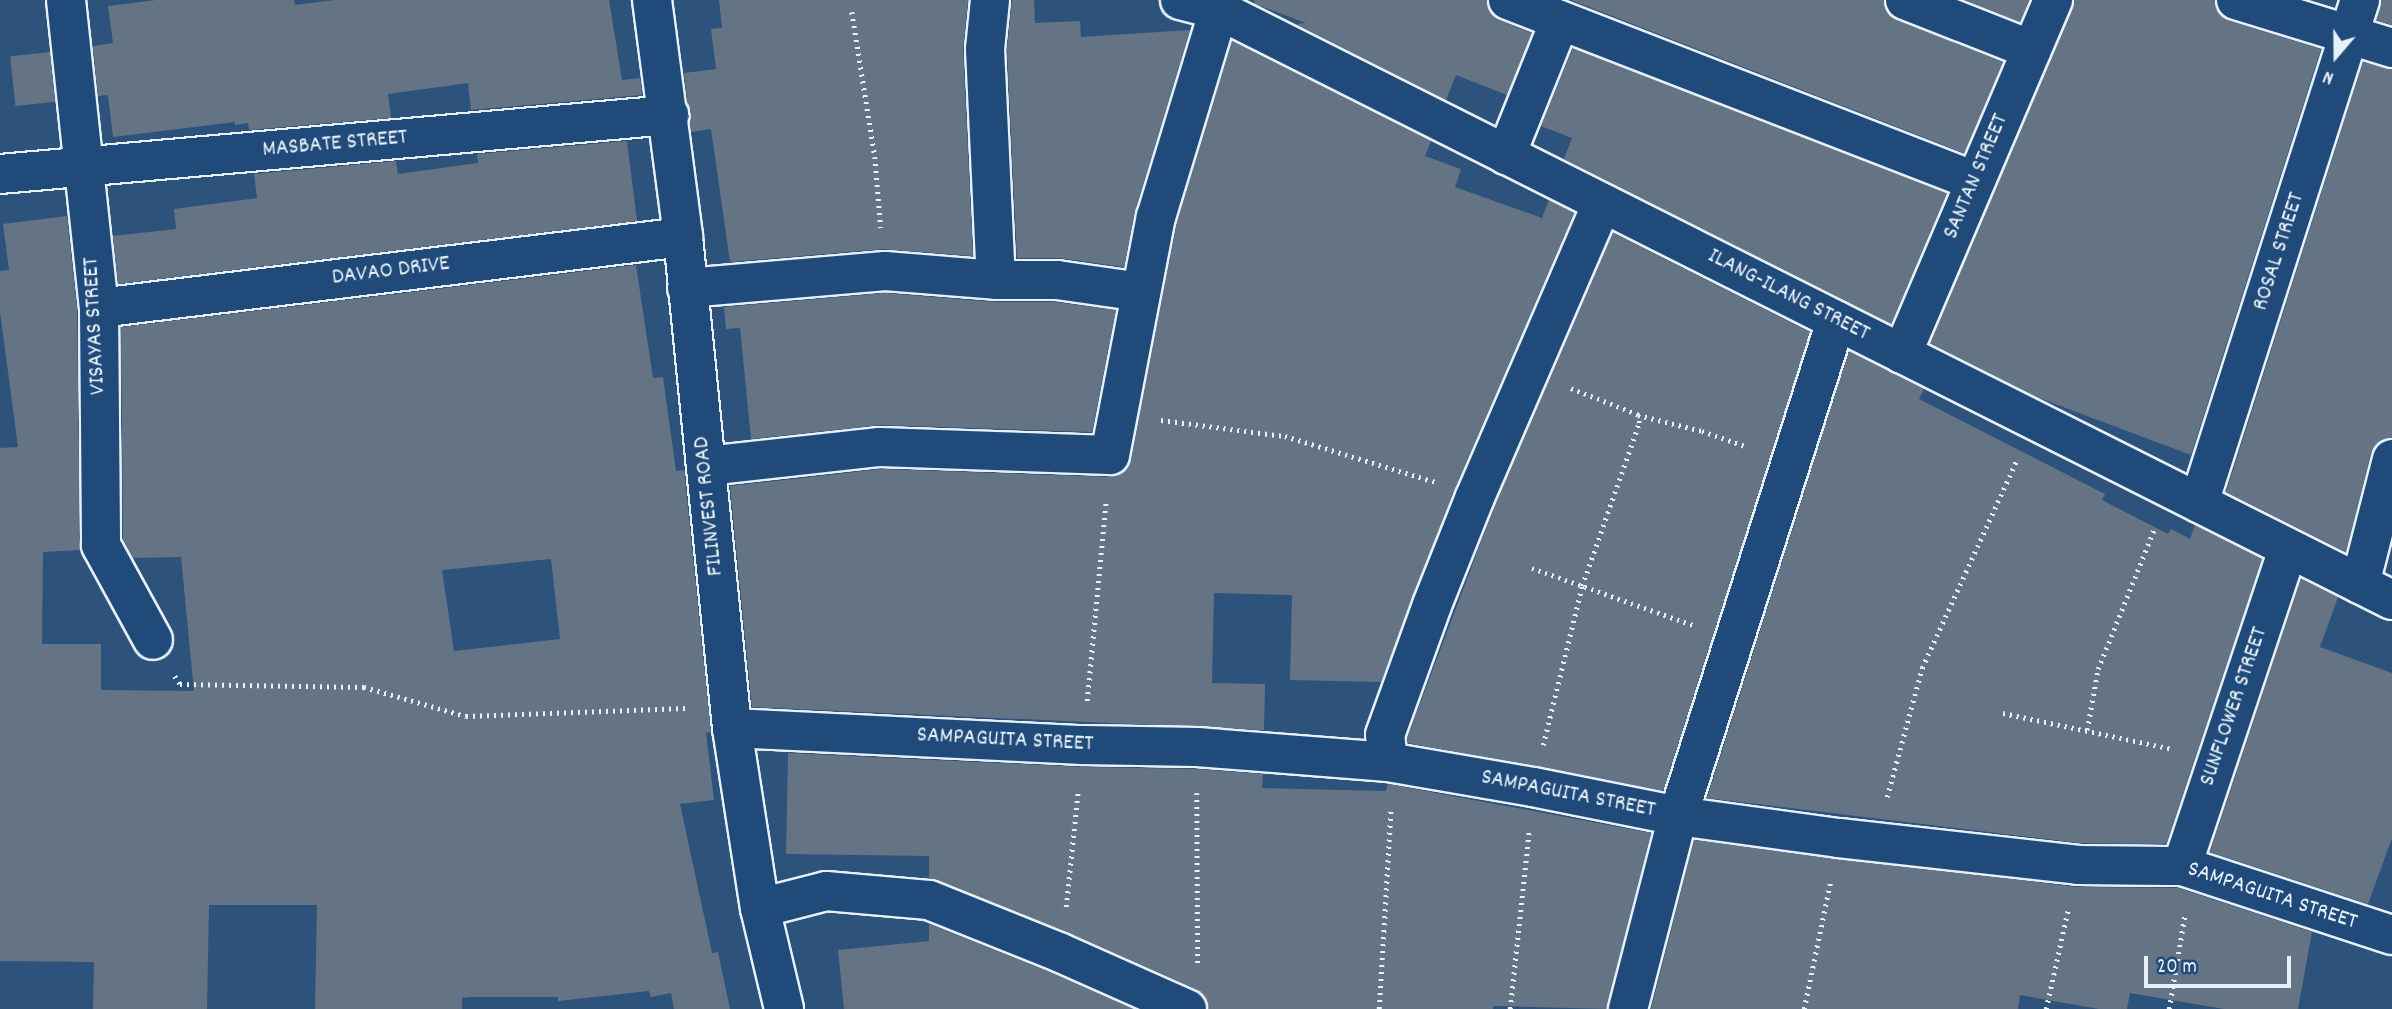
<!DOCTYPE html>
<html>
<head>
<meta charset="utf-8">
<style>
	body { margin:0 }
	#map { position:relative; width:2392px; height:1009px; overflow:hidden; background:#2d527c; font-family:Dekko,sans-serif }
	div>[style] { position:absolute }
	.building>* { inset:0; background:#657484; transform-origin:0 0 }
	.path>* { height:4.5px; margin-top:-2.25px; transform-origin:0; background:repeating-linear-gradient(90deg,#e8f1f8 0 2px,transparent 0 7px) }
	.roads { filter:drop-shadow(2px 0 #e8f1f8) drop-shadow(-2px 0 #e8f1f8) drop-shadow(0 2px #e8f1f8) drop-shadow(0 -2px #e8f1f8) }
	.minor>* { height:38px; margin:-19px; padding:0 19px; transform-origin:19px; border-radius:19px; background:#1f4a7a }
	span { translate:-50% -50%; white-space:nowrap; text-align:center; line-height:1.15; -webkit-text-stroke:6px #1f4a7a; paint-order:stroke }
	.street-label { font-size:23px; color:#e8f1f8 }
	.north { position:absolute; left:2301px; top:21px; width:70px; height:70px; -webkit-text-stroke:5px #1f4a7a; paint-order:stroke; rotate:200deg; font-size:19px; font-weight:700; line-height:28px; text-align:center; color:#e8f1f8 }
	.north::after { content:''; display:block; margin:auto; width:24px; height:32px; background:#e8f1f8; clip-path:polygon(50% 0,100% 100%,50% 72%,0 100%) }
	.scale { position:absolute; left:2144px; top:956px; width:147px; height:32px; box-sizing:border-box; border:4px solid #e8f1f8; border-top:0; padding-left:9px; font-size:21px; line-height:24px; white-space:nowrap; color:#e8f1f8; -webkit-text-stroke:5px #1f4a7a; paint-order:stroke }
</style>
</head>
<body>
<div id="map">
	<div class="building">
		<i style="clip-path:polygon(156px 0,294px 0,295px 5px,334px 0,609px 0,622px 80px,640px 78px,642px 95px,471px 110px,468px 83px,388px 94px,391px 118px,249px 130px,248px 123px,235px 125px,235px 122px,113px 137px,108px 95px,98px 96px,93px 46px,113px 43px,108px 6px)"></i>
		<i style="clip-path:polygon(719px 0,968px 0,963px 50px,973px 256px,883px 249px,730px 262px,711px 129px,691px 132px,684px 73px,716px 69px,711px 29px,722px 28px)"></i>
		<i style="clip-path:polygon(1012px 0,1034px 0,1035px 23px,1080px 21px,1081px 37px,1190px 30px,1135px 211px,1124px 267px,1060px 258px,1017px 258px,1007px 50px)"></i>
		<i style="clip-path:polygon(1254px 0,1487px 0,1491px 13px,1499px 20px,1532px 33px,1507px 95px,1456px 75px,1446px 100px,1296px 24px,1306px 23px,1255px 4px)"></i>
		<i style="clip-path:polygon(1571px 0,1884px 0,1888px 13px,1897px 20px,2003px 62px,1964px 153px)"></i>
		<i style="clip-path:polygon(1965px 0,2029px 0,2020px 22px)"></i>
		<i style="clip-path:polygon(2074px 0,2215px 0,2220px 14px,2230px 21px,2321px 49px,2191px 455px,2034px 396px,1930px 343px)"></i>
		<i style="clip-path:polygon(2381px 0,2392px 0,2392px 25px,2376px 20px)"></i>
		<i style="clip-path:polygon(1232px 41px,1431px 141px,1425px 156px,1461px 169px,1455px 187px,1542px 218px,1549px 200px,1574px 213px,1455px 488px,1381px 682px,1290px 680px,1292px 595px,1214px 593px,1212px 683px,1265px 684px,1264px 730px,752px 707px,730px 486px,881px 469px,1109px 477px,1120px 474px,1128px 468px,1177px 222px)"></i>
		<i style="clip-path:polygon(1573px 48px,1947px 193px,1891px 324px,1564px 159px,1572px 138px,1541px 126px)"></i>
		<i style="left:50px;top:52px;width:50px;height:40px;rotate:84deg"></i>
		<i style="clip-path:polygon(2363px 62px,2392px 69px,2392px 438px,2377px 443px,2371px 453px,2346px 552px,2226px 492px)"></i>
		<i style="clip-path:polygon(627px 141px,637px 221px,118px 284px,113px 236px,176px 229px,174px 209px,257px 198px,254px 174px,396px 161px,398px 174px,478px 163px,477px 154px)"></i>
		<i style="clip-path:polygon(evenodd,67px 216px,77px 309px,80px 550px,43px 552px,42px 644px,101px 644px,101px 690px,194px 691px,181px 557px,133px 558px,123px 539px,121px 327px,636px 265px,653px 378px,663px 377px,676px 471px,684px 470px,711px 732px,706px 733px,714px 800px,680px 804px,712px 953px,718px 952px,730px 1009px,674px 1009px,671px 993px,651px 997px,649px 991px,558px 1001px,558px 997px,471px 997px,462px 998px,462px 1009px,315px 1009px,317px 905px,209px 905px,207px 1009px,93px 1009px,94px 962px,0 961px,0 448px,18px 447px,0 312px,0 271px,9px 270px,3px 224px,67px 216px,551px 559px,560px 639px,454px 651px,442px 570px,551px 559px)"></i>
		<i style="clip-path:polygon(1613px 233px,1810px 332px,1663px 791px,1408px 743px,1407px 738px,1495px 505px)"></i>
		<i style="clip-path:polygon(885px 293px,994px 302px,1055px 302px,1116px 310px,1092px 432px,881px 425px,751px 439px,740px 328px,726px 329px,724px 307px)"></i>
		<i style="clip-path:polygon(1849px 351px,1924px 389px,1919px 399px,2105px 494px,2102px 500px,2168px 534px,2171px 529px,2190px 539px,2195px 525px,2262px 559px,2166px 844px,2079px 843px,1707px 798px)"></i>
		<i style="clip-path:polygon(2301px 579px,2338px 597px,2320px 647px,2392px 673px,2392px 838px,2368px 904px,2210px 852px)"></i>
		<i style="clip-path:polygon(788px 753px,1082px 767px,1196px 769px,1263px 774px,1262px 788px,1386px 791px,1388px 784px,1651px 833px,1607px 1009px,1493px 1006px,1493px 1009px,1208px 1009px,1205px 997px,1196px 989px,1069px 933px,929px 878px,929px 856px,786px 854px)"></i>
		<i style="clip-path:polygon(1694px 840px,2076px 887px,2178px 888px,2312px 932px,2298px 1009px,2224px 1009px,2130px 993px,2127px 1009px,2099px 1009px,2020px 995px,2018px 1009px,1651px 1009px)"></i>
		<i style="clip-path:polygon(929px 924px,1052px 973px,1133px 1009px,844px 1009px,838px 950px,929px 941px)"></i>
	</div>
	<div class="path">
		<i style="left:852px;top:12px;width:147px;rotate:81deg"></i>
		<i style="left:875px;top:157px;width:71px;rotate:85.2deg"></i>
		<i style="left:1638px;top:415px;width:66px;rotate:14deg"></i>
		<i style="left:1702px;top:431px;width:49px;rotate:19.2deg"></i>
		<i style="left:1161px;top:420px;width:125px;rotate:7.4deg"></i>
		<i style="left:1285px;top:436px;width:157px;rotate:17deg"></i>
		<i style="left:1532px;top:568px;width:171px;rotate:19.5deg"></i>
		<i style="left:175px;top:676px;width:9px;rotate:58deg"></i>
		<i style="left:180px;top:684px;width:184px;rotate:0.9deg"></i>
		<i style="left:364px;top:687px;width:106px;rotate:15.9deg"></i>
		<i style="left:466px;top:716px;width:220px;rotate:-2.1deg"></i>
		<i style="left:1087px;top:701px;width:201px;rotate:-84.6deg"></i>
		<i style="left:2003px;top:713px;width:174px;rotate:12deg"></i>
		<i style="left:2087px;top:730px;width:62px;rotate:-79.8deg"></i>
		<i style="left:2098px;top:669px;width:150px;rotate:-68.1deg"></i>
		<i style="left:1543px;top:745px;width:164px;rotate:-76.2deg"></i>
		<i style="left:1582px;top:586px;width:173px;rotate:-70.7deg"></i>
		<i style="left:1639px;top:423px;width:8px;rotate:-97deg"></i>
		<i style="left:1638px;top:415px;width:74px;rotate:-158.6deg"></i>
		<i style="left:1197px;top:793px;width:173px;rotate:89.7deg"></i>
		<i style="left:1887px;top:797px;width:134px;rotate:-74.8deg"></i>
		<i style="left:1922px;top:668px;width:229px;rotate:-65.5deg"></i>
		<i style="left:1066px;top:907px;width:118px;rotate:-84.1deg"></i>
		<i style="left:1379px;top:1009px;width:202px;rotate:-86.6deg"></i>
		<i style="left:1510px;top:1009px;width:178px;rotate:-83.9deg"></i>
		<i style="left:1804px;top:1009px;width:129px;rotate:-78.3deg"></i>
		<i style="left:2046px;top:1009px;width:101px;rotate:-77.5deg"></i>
		<i style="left:2169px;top:1009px;width:97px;rotate:-80.5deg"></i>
	</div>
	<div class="roads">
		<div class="minor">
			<i style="left:66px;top:0;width:310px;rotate:83.9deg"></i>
			<i style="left:99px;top:308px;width:237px;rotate:89.5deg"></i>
			<i style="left:101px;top:545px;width:108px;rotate:61.3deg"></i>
			<i style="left:652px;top:0;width:239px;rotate:82.5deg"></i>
			<i style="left:683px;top:237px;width:493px;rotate:84.3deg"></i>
			<i style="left:732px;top:728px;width:182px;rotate:81.2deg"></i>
			<i style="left:760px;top:908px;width:104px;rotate:76.6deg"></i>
			<i style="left:990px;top:0;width:49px;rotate:95.8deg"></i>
			<i style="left:985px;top:49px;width:231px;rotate:87.3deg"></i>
			<i style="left:1180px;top:0;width:40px;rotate:14.4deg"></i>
			<i style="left:1219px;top:10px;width:1313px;rotate:26.7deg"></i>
			<i style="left:1508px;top:0;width:501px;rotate:21.19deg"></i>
			<i style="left:1905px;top:0;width:136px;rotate:21.5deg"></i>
			<i style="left:2236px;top:0;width:163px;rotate:17.1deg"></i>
			<i style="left:1506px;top:155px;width:144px;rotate:-68.1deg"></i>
			<i style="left:0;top:174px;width:672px;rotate:-5.04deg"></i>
			<i style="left:687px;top:288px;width:199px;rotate:-4.9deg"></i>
			<i style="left:885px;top:271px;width:111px;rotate:4.6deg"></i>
			<i style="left:996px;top:280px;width:61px"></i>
			<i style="left:1057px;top:280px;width:85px;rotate:8.1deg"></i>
			<i style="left:99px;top:308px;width:588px;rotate:-6.93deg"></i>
			<i style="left:1902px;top:354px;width:385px;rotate:-66.9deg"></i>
			<i style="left:707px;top:466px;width:174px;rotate:-6.3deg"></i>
			<i style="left:880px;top:447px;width:230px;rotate:2deg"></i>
			<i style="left:1110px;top:455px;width:242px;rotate:-79.1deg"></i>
			<i style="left:1156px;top:217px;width:216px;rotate:-73.1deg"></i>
			<i style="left:2199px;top:503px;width:528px;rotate:-72.25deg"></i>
			<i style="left:2360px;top:584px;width:129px;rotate:-75.6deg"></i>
			<i style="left:732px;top:728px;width:351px;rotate:2.8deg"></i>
			<i style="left:1083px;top:745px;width:114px;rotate:1deg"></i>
			<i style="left:1197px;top:747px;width:192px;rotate:4.5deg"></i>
			<i style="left:1388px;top:762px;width:147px;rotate:9.8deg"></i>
			<i style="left:1533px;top:787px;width:148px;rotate:11.3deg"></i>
			<i style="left:1678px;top:816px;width:162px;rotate:7.8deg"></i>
			<i style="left:1839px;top:838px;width:241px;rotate:6.4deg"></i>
			<i style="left:2078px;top:865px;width:104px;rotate:0.6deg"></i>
			<i style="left:2182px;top:866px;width:221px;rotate:18.2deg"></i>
			<i style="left:1388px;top:762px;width:27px;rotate:-96deg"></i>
			<i style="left:1385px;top:735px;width:138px;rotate:-70.1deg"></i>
			<i style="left:1432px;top:605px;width:116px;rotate:-68.3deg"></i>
			<i style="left:1475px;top:497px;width:320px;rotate:-66.6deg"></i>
			<i style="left:2182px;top:866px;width:334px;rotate:-71.5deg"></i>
			<i style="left:760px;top:908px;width:68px;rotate:-14.4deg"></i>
			<i style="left:826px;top:891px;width:103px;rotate:5deg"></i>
			<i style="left:929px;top:900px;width:142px;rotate:21.9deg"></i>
			<i style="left:1061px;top:953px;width:138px;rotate:24deg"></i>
			<i style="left:1628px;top:1009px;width:199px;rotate:-75.5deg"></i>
			<i style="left:1678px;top:816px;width:520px;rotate:-72.3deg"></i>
		</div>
	</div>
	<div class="street-label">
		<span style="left:335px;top:145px;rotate:-5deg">MASBATE STREET</span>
		<span style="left:1977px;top:177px;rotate:-67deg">SANTAN STREET</span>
		<span style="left:2280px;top:252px;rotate:-72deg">ROSAL STREET</span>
		<span style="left:391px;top:272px;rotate:-7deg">DAVAO DRIVE</span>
		<span style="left:1788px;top:296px;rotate:27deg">ILANG-ILANG STREET</span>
		<span style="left:96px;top:326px;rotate:-93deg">VISAYAS STREET</span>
		<span style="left:710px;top:506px;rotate:-96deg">FILINVEST ROAD</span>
		<span style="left:2235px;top:707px;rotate:-71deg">SUNFLOWER STREET</span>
		<span style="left:1005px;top:741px;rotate:3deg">SAMPAGUITA STREET</span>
		<span style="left:1568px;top:795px;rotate:11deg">SAMPAGUITA STREET</span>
		<span style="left:2272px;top:897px;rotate:18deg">SAMPAGUITA STREET</span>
	</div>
	<div class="north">N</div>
	<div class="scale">20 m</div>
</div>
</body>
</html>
